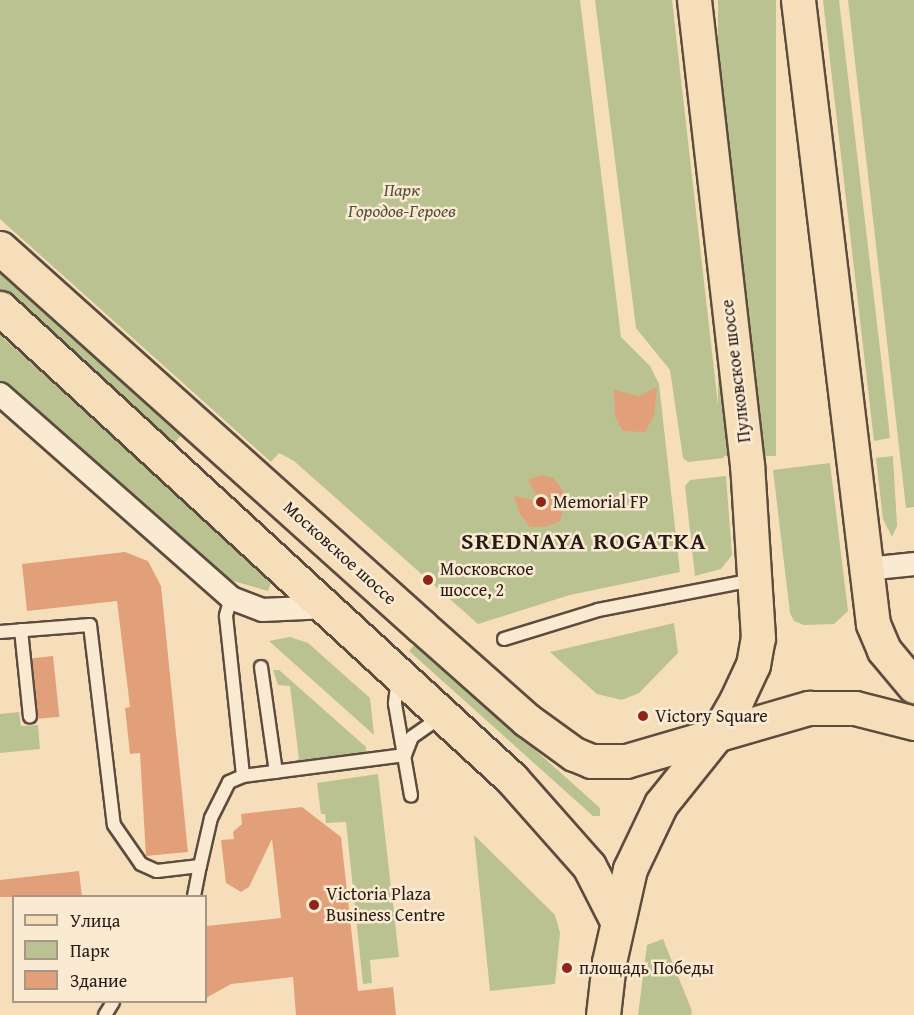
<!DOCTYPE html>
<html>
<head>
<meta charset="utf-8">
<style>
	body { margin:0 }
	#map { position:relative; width:914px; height:1015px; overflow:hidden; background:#f7deba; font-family:"Gentium Book Plus",serif }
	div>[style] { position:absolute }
	.green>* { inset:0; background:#bac291; transform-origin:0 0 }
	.building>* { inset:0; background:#e1a07a; transform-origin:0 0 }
	.roads { filter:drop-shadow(2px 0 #5c4c3e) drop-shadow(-2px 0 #5c4c3e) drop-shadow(0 2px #5c4c3e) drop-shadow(0 -2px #5c4c3e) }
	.service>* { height:12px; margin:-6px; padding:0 6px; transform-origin:6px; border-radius:6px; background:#faead2 }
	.minor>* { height:22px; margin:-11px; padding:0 11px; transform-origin:11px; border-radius:11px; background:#faead2 }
	.primary>* { height:33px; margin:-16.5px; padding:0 16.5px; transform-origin:16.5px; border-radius:16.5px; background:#f7deba }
	.dots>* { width:16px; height:16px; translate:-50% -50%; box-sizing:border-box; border:3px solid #faead2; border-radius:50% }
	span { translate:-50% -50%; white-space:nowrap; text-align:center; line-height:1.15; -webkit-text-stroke:5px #faead2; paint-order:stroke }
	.park-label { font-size:18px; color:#544d3a; font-style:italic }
	.street-label { font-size:18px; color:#281b15 }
	.poi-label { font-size:18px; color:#281b15 }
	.left { translate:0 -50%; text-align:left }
	.district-label { font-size:24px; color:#281b15; font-weight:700; letter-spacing:1.5px }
	.legend { position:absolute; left:12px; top:895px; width:195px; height:108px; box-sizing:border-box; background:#faead2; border:2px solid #a69786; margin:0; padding:8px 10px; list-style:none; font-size:18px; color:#281b15 }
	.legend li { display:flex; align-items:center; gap:12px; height:30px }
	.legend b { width:30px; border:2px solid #a69786 }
</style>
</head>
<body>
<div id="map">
	<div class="green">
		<i style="clip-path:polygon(0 0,580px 0,621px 337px,650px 366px,659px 384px,680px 572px,570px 595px,478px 624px,294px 461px,279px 453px,271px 462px,0 219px)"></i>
		<i style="clip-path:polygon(595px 0,672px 0,724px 458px,688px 462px,683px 458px,670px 370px,636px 328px)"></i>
		<i style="left:718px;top:0;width:58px;height:456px"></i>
		<i style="clip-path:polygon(823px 0,839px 0,884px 383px,890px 438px,874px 441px)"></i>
		<i style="clip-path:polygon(848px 0,914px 0,914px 507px,906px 508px)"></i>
		<i style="left:0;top:269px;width:246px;height:15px;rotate:42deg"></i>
		<i style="clip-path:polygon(0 335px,272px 580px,268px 591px,223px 578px,199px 561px,0 382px)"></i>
		<i style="clip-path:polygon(893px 456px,897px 526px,892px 537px,883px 519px,876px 458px)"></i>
		<i style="clip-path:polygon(830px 463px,848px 611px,834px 624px,804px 625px,794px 621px,790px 613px,773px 470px)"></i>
		<i style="clip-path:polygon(726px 476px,732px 555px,721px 569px,695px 576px,685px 486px,690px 480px)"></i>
		<i style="clip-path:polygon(674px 623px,678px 653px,639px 693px,622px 700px,597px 694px,550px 652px)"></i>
		<i style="clip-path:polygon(290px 637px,308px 643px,370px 698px,374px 735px,269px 641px)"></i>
		<i style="clip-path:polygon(416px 643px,600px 808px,600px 816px,593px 816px,409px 651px)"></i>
		<i style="clip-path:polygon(273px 670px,279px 670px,366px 747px,366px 752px,287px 764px,299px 759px,290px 686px,278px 685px)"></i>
		<i style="clip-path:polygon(19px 712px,21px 726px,38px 725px,40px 749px,0 753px,0 714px)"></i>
		<i style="clip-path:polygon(378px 774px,399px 957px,370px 960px,372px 983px,363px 984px,346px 822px,326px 823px,325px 814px,321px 814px,317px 783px)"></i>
		<i style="clip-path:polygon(474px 835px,555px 915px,560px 933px,555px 984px,490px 991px)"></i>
		<i style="clip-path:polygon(663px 939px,692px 1011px,691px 1015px,638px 1015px,647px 945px)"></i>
	</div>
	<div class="building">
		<i style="clip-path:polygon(657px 387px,654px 416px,645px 432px,623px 431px,615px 417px,614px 390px,639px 396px)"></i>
		<i style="clip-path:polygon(541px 475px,553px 478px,560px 486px,566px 498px,563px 511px,560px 521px,546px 527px,530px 527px,520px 514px,514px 496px,539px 501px,528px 480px)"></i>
		<i style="clip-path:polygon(125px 552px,148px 561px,161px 586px,188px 852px,146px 856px,140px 753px,130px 754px,125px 708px,130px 707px,117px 601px,27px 611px,22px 564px)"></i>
		<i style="left:53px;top:656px;width:61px;height:21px;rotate:84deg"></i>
		<i style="clip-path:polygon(302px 807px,341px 837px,358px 991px,393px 987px,396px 1015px,296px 1015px,293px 977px,231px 984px,206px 998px,206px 926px,281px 918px,272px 839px,249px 887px,241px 892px,226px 883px,221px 840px,234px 839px,233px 832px,242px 824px,241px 814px)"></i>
		<i style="clip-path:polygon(79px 871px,82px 897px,0 897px,0 880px)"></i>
	</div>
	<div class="roads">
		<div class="service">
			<i style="left:231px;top:598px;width:19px;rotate:106deg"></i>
			<i style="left:226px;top:616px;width:161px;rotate:83.9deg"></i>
			<i style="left:21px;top:630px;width:87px;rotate:84.1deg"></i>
			<i style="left:0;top:632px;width:90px;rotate:-4.4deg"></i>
			<i style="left:90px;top:625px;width:201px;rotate:83.2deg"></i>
			<i style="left:114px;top:825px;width:47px;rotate:55.3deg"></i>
			<i style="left:141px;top:864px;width:17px;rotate:24deg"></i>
			<i style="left:157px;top:871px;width:43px;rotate:-6.6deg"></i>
			<i style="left:200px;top:866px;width:49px;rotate:-77.1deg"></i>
			<i style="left:211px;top:818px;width:40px;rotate:-63.4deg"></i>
			<i style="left:229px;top:782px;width:15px;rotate:-23deg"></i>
			<i style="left:243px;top:776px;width:163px;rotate:-7.4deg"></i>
			<i style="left:504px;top:639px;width:98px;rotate:-17.1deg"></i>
			<i style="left:598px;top:610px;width:157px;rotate:-11deg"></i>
			<i style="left:261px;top:667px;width:106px;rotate:81.9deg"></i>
			<i style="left:398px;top:678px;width:26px;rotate:97deg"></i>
			<i style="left:395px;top:704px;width:93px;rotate:80.1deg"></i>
			<i style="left:405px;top:755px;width:19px;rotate:-69deg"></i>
			<i style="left:412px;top:737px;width:35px;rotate:-35deg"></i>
			<i style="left:194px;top:896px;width:31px;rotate:-79deg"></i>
			<i style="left:105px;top:1015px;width:15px;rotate:-58deg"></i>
		</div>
		<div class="minor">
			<i style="left:0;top:394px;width:308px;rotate:41.4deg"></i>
			<i style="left:231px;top:598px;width:33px;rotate:21deg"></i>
			<i style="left:262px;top:610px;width:66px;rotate:-2.6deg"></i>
			<i style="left:866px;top:569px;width:48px;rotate:-5.9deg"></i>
		</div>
		<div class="primary">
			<i style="left:798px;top:0;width:628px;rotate:83.15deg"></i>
			<i style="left:873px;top:624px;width:28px;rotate:67deg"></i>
			<i style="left:884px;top:650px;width:47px;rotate:50.2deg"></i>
			<i style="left:0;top:248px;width:566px;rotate:41.92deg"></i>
			<i style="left:421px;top:626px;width:142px;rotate:41.6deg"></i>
			<i style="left:527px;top:720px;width:58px;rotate:35.9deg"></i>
			<i style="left:574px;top:754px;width:18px;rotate:22deg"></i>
			<i style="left:591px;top:761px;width:35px"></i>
			<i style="left:626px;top:761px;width:191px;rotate:-16.2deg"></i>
			<i style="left:809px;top:708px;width:46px"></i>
			<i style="left:855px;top:708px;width:61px;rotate:14.3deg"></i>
			<i style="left:0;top:308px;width:696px;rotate:42.61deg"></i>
			<i style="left:512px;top:779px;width:116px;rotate:48.5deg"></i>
			<i style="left:589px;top:866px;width:62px;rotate:63deg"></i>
			<i style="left:603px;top:1015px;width:53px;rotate:-83.5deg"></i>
			<i style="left:609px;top:962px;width:95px;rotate:-77.3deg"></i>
			<i style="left:630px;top:869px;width:72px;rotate:-64.5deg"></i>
			<i style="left:661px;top:804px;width:90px;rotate:-51.3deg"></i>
			<i style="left:717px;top:734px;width:38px;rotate:-60deg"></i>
			<i style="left:736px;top:701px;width:40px;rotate:-65deg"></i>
			<i style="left:753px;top:665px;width:27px;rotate:-80deg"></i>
			<i style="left:758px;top:638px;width:173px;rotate:-93.6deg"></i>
			<i style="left:747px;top:465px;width:468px;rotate:-96.5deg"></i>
		</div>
	</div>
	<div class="dots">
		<i style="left:541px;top:502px;background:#8f2418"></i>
		<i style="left:428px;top:580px;background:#8f2418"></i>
		<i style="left:643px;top:716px;background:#8f2418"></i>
		<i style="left:314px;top:905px;background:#8f2418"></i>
		<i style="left:567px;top:968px;background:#8f2418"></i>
	</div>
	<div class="park-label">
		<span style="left:402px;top:201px">Парк<br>Городов-Героев</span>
	</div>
	<div class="street-label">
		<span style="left:736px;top:371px;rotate:-97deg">Пулковское шоссе</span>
		<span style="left:340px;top:553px;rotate:42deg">Московское шоссе</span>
	</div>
	<div class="poi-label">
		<span class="left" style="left:553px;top:502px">Memorial FP</span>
		<span class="left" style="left:440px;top:580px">Московское<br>шоссе, 2</span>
		<span class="left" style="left:655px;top:716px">Victory Square</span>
		<span class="left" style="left:326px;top:905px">Victoria Plaza<br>Business Centre</span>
		<span class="left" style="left:579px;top:968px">площадь Победы</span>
	</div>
	<div class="district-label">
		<span style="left:584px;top:541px">SREDNAYA ROGATKA</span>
	</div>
	<ul class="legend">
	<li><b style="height:8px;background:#f7deba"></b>Улица</li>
	<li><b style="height:16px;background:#bac291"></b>Парк</li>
	<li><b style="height:16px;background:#e1a07a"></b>Здание</li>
	</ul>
</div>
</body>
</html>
